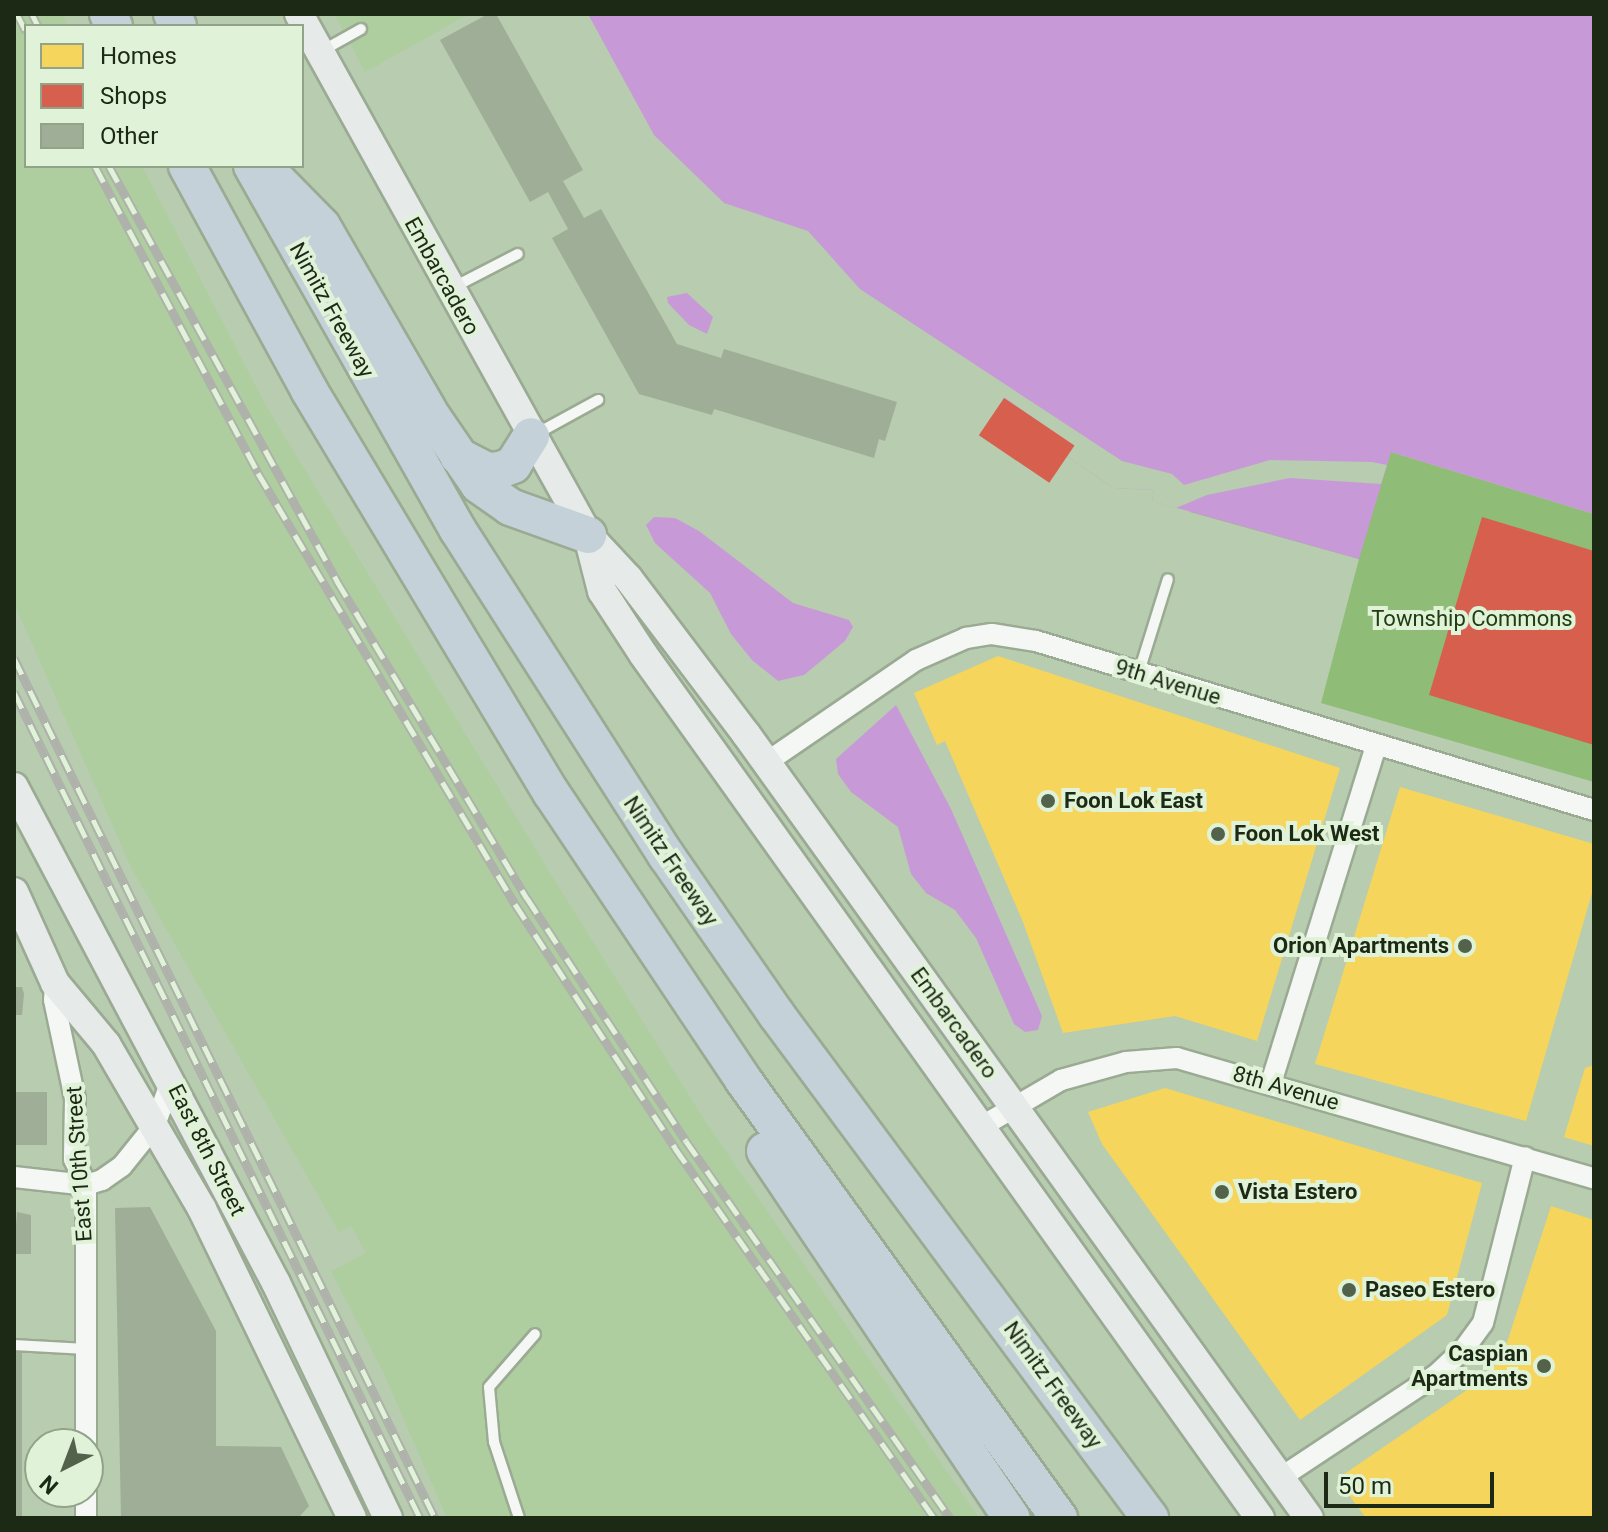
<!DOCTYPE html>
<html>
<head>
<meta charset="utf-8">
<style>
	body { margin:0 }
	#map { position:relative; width:1608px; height:1532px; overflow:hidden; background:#b8ccaf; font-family:Roboto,sans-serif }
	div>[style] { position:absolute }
	.built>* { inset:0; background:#aecea0 }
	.green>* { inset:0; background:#8fbc77 }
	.water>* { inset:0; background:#c79ad7 }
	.pier>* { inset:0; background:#b8ccaf }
	.homes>* { inset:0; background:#f6d55c }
	.shops>* { inset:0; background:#d6604d; transform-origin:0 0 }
	.building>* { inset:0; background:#9fae97; transform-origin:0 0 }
	.roads { filter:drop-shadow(2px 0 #9aaa93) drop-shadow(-2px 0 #9aaa93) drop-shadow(0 2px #9aaa93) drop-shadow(0 -2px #9aaa93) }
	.lane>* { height:10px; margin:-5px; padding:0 5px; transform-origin:5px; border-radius:5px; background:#f4f7f3 }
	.street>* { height:20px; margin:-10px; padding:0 10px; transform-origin:10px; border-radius:10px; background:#f4f7f3 }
	.secondary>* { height:28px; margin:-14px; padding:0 14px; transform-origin:14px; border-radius:14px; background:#e6ebea }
	.highway>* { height:36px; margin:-18px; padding:0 18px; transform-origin:18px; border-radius:18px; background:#c5d1d8 }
	.rail>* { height:9px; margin-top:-4.5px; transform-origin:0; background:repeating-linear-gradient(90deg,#e0f3d8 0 18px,#aeb2ab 0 36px); box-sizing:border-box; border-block:2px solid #aeb2ab }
	.dots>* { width:22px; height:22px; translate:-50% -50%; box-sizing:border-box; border:4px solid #e0f3d8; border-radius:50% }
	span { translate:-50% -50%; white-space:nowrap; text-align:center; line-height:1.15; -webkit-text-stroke:8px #e0f3d8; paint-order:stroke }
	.street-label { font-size:22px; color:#1c2a15 }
	.park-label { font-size:22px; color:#213d12 }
	.poi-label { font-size:22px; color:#1c2a15; font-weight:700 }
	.left { translate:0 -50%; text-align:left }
	.right { translate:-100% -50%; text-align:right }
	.frame { position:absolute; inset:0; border:16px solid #1c2a15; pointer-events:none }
	.legend { position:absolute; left:24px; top:24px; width:280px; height:144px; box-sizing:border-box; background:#e0f3d8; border:2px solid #92a38a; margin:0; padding:10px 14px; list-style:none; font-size:24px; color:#1c2a15 }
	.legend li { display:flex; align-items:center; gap:16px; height:40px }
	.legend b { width:40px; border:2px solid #92a38a }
	.north { position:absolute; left:24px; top:1428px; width:80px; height:80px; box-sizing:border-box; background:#e0f3d8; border:2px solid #92a38a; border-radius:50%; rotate:222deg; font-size:22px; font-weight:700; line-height:32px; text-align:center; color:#1c2a15 }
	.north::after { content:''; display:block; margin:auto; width:28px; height:36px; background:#53634b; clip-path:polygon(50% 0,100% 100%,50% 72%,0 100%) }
	.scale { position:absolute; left:1324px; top:1472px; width:170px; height:36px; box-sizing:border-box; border:4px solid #1c2a15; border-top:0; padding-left:10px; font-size:24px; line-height:28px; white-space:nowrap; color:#1c2a15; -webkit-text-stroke:6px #e0f3d8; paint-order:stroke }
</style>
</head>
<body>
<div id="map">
	<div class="built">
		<i style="clip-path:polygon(14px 14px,63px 14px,69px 26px,26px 26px,26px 166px,142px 166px,266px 406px,552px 876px,705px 1121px,979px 1518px,447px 1518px,383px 1372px,331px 1271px,366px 1253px,351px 1226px,339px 1232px,131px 867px,14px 603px)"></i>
		<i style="clip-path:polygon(335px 14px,469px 14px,365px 72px)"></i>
	</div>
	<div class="green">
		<i style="clip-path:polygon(1391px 452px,1594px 514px,1594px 782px,1321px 703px,1359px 559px,1190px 512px)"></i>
	</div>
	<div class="water">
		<i style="clip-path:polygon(564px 14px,1594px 14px,1594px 514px,1391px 452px,1359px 559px,1152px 501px,1154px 490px,1113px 488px,856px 310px,816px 270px,711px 217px)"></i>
		<i style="clip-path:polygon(687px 293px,713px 317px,707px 334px,689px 325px,668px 303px,667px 297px)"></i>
		<i style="clip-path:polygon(654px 517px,675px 518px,699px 531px,793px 603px,849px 620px,853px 627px,845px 641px,804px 675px,778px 681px,752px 660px,731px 634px,710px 593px,655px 543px,646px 525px)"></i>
		<i style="clip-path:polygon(896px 705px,951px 809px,1042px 1016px,1038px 1030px,1025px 1032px,1014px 1024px,976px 938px,955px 910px,926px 893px,911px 874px,898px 827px,851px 792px,838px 774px,836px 759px)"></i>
	</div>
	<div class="pier">
		<i style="clip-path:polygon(560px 14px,588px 14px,654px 135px,724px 203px,808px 231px,860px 289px,1122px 461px,1172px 474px,1184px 485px,1270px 460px,1372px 462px,1387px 465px,1381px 484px,1290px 478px,1207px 495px,1176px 508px,1152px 501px,1154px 490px,1113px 488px,1067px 456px,1074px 446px,1005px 398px,996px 410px,849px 309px,809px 267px,708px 220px,634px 146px)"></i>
	</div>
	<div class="homes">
		<i style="clip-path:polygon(998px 656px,1340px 768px,1257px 1041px,1175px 1016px,1063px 1033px,1023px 922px,945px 741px,937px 745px,914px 693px)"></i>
		<i style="clip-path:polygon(1400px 787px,1594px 844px,1594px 886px,1526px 1121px,1315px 1064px)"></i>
		<i style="clip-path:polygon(1594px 1065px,1594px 1146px,1564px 1137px,1585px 1068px)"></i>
		<i style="clip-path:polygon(1165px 1088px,1482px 1183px,1447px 1315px,1300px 1420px,1102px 1144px,1088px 1112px)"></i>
		<i style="clip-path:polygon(1551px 1206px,1594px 1220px,1594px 1518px,1366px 1518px,1337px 1479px,1486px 1377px,1503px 1355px)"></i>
	</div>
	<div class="shops">
		<i style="left:1004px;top:398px;width:85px;height:45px;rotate:34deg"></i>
		<i style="clip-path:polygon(1482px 517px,1594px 551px,1594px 745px,1429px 695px)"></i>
	</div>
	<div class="building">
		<i style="clip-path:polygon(488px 14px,496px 14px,583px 170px,563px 181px,584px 218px,601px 209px,677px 344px,721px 358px,724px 349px,897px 402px,885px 441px,879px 439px,874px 458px,714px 409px,712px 415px,639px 394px,552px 238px,568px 229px,548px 192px,530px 202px,440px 40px)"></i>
		<i style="clip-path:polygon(14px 987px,22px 987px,24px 994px,22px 1015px,14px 1015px)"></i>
		<i style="left:14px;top:1092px;width:33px;height:53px"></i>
		<i style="clip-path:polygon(150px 1207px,216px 1331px,216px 1446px,281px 1447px,309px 1506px,300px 1516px,121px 1518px,115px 1208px)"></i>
		<i style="clip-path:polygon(17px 1212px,31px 1215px,31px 1254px,14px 1254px)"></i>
		<i style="left:14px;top:1351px;width:8px;height:165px"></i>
	</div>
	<div class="roads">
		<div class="lane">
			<i style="left:320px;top:52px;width:47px;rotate:-29.3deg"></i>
			<i style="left:452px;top:288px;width:74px;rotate:-27.3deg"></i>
			<i style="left:536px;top:434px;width:71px;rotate:-28.7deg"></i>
			<i style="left:1139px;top:672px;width:97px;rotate:-72.7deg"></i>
			<i style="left:14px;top:1345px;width:72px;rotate:3.2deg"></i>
			<i style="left:519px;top:1518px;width:80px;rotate:-108.2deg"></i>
			<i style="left:494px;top:1442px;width:55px;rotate:-95.2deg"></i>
			<i style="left:489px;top:1387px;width:70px;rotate:-49deg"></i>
		</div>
		<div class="street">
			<i style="left:767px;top:762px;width:181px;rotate:-34.4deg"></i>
			<i style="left:916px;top:660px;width:55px;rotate:-23.7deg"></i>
			<i style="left:966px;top:638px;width:26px;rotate:-9deg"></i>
			<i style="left:992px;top:634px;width:45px;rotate:9deg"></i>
			<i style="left:1036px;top:641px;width:583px;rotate:16.85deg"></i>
			<i style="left:55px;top:983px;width:17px;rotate:93deg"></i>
			<i style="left:54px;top:1000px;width:101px;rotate:78deg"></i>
			<i style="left:75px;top:1099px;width:60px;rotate:91deg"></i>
			<i style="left:74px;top:1159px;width:29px;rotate:65deg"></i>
			<i style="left:86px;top:1185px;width:259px;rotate:90deg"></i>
			<i style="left:1271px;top:1083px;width:354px;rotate:-72.7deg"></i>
			<i style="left:984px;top:1125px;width:89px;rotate:-30.3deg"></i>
			<i style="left:1061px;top:1080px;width:67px;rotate:-15.5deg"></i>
			<i style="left:1126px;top:1062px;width:51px;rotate:-4.5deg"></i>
			<i style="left:1177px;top:1058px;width:434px;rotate:16.1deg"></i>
			<i style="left:14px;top:1177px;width:72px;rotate:6.3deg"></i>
			<i style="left:86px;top:1185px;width:17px;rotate:-17deg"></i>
			<i style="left:102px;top:1180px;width:24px;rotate:-35deg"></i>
			<i style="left:122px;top:1166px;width:53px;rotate:-51.2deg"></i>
			<i style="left:155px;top:1125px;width:47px;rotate:-70deg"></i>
			<i style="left:1280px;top:1478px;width:188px;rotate:-33.5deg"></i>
			<i style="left:1437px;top:1374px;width:37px;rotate:-43deg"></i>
			<i style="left:1464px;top:1349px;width:32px;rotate:-54deg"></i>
			<i style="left:1483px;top:1323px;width:171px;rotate:-75.8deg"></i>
			<i style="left:86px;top:1492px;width:26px;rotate:90deg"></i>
		</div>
		<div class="secondary">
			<i style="left:299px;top:14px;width:596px;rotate:60.98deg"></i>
			<i style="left:588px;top:535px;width:59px;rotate:47.1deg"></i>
			<i style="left:628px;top:578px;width:196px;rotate:52.9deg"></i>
			<i style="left:746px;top:734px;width:965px;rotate:54.32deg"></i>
			<i style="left:589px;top:540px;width:53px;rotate:75.7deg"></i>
			<i style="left:602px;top:591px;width:75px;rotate:56.9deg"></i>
			<i style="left:643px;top:654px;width:1062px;rotate:54.47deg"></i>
			<i style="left:14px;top:787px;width:561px;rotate:62.16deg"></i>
			<i style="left:276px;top:1283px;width:260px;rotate:64.5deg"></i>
			<i style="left:14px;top:892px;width:100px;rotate:65.7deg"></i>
			<i style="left:55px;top:983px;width:80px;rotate:50.1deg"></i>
			<i style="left:106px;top:1044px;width:191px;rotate:59.8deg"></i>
			<i style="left:202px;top:1209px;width:343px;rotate:64.1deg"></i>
		</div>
		<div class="highway">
			<i style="left:108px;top:14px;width:13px;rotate:63deg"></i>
			<i style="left:172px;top:14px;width:13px;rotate:63deg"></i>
			<i style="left:187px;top:166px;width:255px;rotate:61.4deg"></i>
			<i style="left:309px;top:390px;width:471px;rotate:59deg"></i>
			<i style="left:552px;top:794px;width:345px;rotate:56.2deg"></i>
			<i style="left:744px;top:1081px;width:539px;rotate:54.22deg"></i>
			<i style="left:252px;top:166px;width:418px;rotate:60.5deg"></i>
			<i style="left:458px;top:530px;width:386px;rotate:57.4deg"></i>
			<i style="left:666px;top:855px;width:193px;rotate:55.3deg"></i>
			<i style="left:776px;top:1014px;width:628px;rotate:53.42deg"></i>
			<i style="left:270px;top:173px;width:74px;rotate:45.5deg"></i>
			<i style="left:322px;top:226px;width:222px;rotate:60deg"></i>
			<i style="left:433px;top:418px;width:81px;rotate:55.5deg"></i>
			<i style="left:479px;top:485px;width:38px;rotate:35deg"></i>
			<i style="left:510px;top:507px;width:83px;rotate:19.7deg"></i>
			<i style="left:458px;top:456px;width:33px;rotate:27deg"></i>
			<i style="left:487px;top:471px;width:13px;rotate:-4deg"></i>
			<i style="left:500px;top:470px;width:14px;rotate:-21deg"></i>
			<i style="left:513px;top:465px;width:34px;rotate:-58deg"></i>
			<i style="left:765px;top:1151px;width:442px;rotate:56.1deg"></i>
		</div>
	</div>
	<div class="rail">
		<i style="left:17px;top:14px;width:20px;rotate:63deg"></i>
		<i style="left:32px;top:14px;width:13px;rotate:63deg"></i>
		<i style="left:95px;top:166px;width:348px;rotate:62deg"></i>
		<i style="left:258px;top:473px;width:502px;rotate:59.19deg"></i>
		<i style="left:515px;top:904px;width:292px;rotate:56.7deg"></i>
		<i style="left:675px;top:1148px;width:452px;rotate:55deg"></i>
		<i style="left:109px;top:166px;width:474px;rotate:61.2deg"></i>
		<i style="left:337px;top:581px;width:370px;rotate:59.1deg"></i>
		<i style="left:527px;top:898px;width:290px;rotate:56.8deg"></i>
		<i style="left:686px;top:1141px;width:460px;rotate:55deg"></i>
		<i style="left:14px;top:658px;width:958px;rotate:63.92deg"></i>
		<i style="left:14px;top:692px;width:920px;rotate:63.82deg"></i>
	</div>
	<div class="dots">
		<i style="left:1048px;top:801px;background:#53634b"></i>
		<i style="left:1218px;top:834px;background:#53634b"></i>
		<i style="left:1465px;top:946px;background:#53634b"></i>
		<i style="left:1222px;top:1192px;background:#53634b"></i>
		<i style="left:1349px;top:1290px;background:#53634b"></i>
		<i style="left:1544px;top:1366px;background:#53634b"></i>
	</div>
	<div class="street-label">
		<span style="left:442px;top:276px;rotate:61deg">Embarcadero</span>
		<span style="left:332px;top:310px;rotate:61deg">Nimitz Freeway</span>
		<span style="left:1168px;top:682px;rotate:17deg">9th Avenue</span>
		<span style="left:671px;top:861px;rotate:56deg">Nimitz Freeway</span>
		<span style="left:954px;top:1023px;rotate:54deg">Embarcadero</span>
		<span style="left:1286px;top:1088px;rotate:16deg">8th Avenue</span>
		<span style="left:207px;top:1150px;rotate:63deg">East 8th Street</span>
		<span style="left:79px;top:1164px;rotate:-94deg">East 10th Street</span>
		<span style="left:1053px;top:1385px;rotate:54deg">Nimitz Freeway</span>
	</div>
	<div class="park-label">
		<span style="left:1472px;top:619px">Township Commons</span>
	</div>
	<div class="poi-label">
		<span class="left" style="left:1064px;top:801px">Foon Lok East</span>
		<span class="left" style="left:1234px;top:834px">Foon Lok West</span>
		<span class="right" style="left:1449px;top:946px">Orion Apartments</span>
		<span class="left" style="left:1238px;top:1192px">Vista Estero</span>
		<span class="left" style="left:1365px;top:1290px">Paseo Estero</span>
		<span class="right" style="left:1528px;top:1366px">Caspian<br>Apartments</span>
	</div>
	<div class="frame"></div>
	<ul class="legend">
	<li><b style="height:22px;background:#f6d55c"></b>Homes</li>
	<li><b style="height:22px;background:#d6604d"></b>Shops</li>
	<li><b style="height:22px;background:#9fae97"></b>Other</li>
	</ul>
	<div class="north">N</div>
	<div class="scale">50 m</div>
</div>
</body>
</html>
